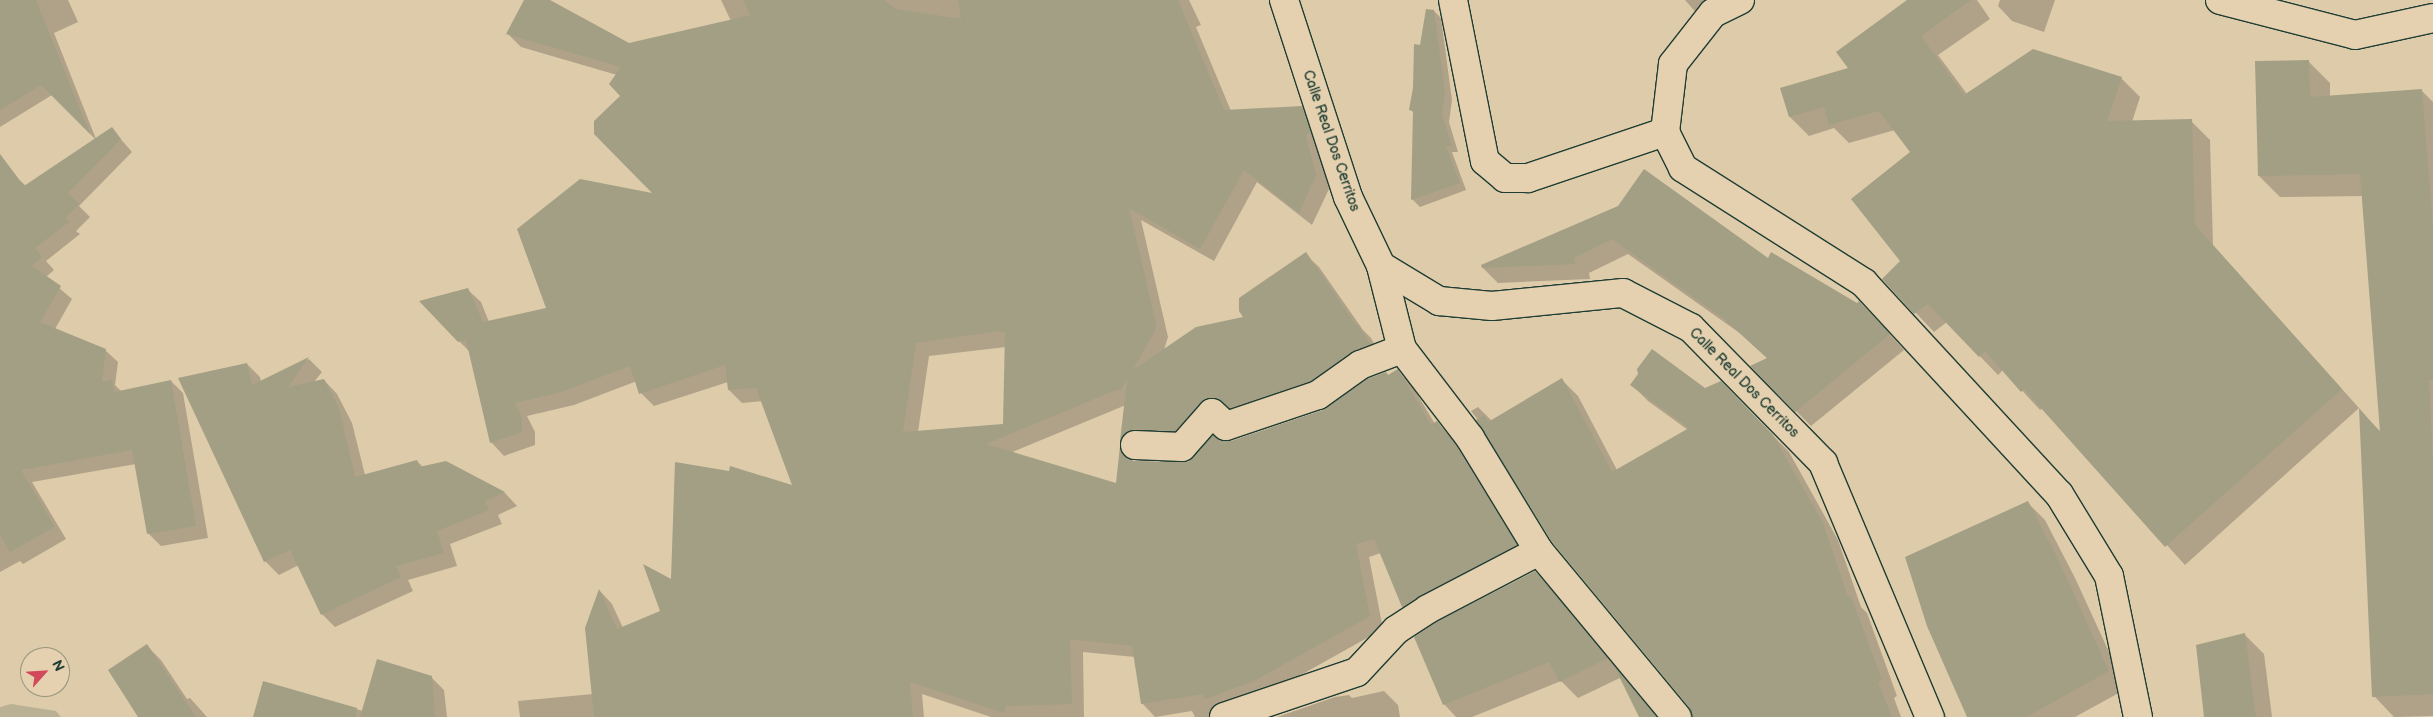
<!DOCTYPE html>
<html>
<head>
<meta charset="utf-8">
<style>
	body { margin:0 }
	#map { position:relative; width:2433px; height:717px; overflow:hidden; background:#ddcbaa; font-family:"Balsamiq Sans",sans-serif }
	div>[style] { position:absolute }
	.green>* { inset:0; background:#bab194 }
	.shadow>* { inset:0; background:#0003 }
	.building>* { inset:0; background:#a29f85 }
	.roads { filter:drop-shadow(1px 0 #1f3d34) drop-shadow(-1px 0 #1f3d34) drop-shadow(0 1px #1f3d34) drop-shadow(0 -1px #1f3d34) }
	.minor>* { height:28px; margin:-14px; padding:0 14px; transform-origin:14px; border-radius:14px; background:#e5d1af }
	span { translate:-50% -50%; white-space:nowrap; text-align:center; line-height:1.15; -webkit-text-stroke:4.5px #e5d1af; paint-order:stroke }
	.street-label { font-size:14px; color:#1f3d34 }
	.north { position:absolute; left:20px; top:647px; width:50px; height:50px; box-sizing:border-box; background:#e5d1af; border:1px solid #96967e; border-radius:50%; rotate:64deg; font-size:14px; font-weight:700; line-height:20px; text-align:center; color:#1f3d34 }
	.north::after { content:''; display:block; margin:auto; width:18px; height:22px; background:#d1495b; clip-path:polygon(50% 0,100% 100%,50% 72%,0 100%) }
</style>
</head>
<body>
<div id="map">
	<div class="green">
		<i style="clip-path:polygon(11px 704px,56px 711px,61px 717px,0 717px,0 707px)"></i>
	</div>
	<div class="shadow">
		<i style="clip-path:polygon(0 0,68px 0,78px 22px,54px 33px,96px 139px,112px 129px,132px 152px,79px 206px,90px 217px,76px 231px,80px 234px,46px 261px,54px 270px,46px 277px,72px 299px,55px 329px,105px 350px,118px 362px,115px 385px,122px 392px,171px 381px,183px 393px,208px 538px,161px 546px,148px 533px,136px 464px,32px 482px,66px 539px,23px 564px,20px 561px,0 572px,0 178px,12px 173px,26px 186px,96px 140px,52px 95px,0 127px)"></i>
		<i style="clip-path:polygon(evenodd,525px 0,548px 0,629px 44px,731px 21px,721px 0,1189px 0,1201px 25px,1196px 27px,1231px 111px,1302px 107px,1315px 121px,1319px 150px,1329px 189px,1312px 225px,1257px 182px,1214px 261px,1141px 220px,1168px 337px,1164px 350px,1245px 318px,1305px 254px,1319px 267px,1363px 330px,1371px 338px,1382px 358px,1230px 411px,1189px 444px,1134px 453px,1122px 440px,1126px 405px,1010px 453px,1117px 485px,1121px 449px,1133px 462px,1188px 463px,1222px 442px,1231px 442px,1324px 411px,1398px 371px,1411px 384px,1435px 424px,1437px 423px,1450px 436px,1470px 462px,1529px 558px,1416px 620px,1403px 607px,1381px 553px,1369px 557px,1383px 629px,1226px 717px,1195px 717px,1192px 711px,1155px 717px,1142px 703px,1135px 657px,1083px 652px,1084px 717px,991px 717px,922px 694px,924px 717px,520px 717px,518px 701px,593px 694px,600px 591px,612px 604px,623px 628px,662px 611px,672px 581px,794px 487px,763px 401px,742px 403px,729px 390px,728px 382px,654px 406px,641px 393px,637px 381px,574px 405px,527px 416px,535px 432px,535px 445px,504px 456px,491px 442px,470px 352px,459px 341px,467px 289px,481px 302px,489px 322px,548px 309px,656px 195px,622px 96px,617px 75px,521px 47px,508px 34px,525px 0,1006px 347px,1005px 426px,918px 432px,929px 356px,1006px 347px)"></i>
		<i style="clip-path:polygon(1685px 0,1721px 0,1700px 17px)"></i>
		<i style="clip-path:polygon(1909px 0,1977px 0,1990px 19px,1938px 55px,1967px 94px,2121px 78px,2140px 97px,2132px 122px,2191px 121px,2210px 140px,2213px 245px,2359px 408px,2185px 565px,2043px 408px,2040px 410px,2003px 370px,1998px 375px,1947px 322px,1934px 332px,1884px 279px,1902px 261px,1911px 152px,1895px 130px,1849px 143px,1834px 128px,1809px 136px,1790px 117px,1782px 89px,1850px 69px)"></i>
		<i style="clip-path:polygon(2000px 0,2055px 0,2044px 32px,2012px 21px,1998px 6px)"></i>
		<i style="clip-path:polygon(1434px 11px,1441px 18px,1452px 100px,1449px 122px,1458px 152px,1452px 152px,1466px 190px,1420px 207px,1413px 200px,1414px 113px,1411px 110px,1421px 47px)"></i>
		<i style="clip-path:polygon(2308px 61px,2330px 83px,2330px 97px,2422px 91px,2433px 102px,2433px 716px,2394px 717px,2374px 696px,2360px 411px,2382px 433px,2363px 196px,2280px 197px,2259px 176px)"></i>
		<i style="clip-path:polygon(1619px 207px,1768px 260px,1857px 305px,1875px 318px,1904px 350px,1811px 426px,1752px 367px,1768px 359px,1741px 334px,1628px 254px,1589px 273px,1590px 279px,1498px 283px,1483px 268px)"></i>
		<i style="clip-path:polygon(309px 359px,322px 372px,314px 382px,324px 380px,337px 394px,352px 423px,365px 475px,417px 461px,423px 467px,446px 463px,505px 493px,517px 506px,498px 515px,502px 524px,450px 544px,457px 566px,408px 580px,413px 591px,335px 627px,322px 614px,299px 565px,279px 575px,265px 561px,247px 364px,260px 377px,261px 382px)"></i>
		<i style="clip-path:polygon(1562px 380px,1578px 396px,1617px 470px,1688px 430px,1648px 401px,1632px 385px,1705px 390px,1720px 382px,1789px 452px,1838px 540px,1861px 607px,1867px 613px,1897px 696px,1894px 698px,1901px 717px,1708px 717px,1471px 411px,1478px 407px,1492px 421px)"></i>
		<i style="clip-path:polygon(2027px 502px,2045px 520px,2075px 578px,2126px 689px,2075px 717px,1969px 717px)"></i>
		<i style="clip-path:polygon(1535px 572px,1552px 589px,1624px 676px,1578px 698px,1561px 681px,1472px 717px,1456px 717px,1444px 704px)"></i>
		<i style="clip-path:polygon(2245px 635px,2264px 654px,2272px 717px,2205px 717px)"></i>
		<i style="clip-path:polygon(147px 646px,161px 660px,187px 699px,190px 698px,207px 717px,139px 717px)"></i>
		<i style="clip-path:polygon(431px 677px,444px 690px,447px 717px,254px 717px,264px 682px,363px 711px)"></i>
		<i style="clip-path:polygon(1384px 691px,1398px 705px,1400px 717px,1277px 717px,1335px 697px,1349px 695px,1352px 698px)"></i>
	</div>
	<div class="building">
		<i style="clip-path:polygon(0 0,36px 0,90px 134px,41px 85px,0 110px)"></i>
		<i style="clip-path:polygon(evenodd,524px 0,550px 0,629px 43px,751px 15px,743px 0,884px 0,896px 9px,961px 19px,958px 0,1178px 0,1224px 110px,1302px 106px,1310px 131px,1306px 136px,1316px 175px,1299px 213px,1244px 170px,1200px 249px,1129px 208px,1156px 323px,1156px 329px,1133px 370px,1196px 327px,1243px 317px,1239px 311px,1239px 298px,1306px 252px,1356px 325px,1358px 324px,1370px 344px,1351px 352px,1311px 381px,1230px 408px,1216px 398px,1207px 398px,1175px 431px,1135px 429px,1127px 431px,1120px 441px,1127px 380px,1121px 390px,1116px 390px,986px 444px,1116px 483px,1120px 446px,1126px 458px,1134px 461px,1188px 462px,1213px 435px,1222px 441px,1231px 441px,1323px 410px,1367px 379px,1386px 372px,1388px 375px,1398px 369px,1431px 425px,1437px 421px,1457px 447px,1517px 545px,1421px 595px,1402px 607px,1374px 539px,1356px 544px,1370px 616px,1254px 681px,1205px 699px,1203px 694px,1141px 704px,1132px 646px,1070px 639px,1072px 704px,1006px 706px,1004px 713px,910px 682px,913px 717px,594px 717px,585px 628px,599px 589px,617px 629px,660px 611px,643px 564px,671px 579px,675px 462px,729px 471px,730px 466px,792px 485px,756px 388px,728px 390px,725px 365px,639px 394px,630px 366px,561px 392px,515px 403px,522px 418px,522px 432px,490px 443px,466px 340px,458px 342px,419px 301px,468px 288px,483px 322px,546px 308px,517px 229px,580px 179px,652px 193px,594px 134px,594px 121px,620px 96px,609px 84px,621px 67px,506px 34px,524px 0,999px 331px,1005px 332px,1003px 424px,903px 432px,916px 343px,999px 331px)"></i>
		<i style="clip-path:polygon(1907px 0,1971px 0,1921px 36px,1964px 95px,2033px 49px,2122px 77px,2107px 121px,2192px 119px,2195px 225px,2342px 389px,2165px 547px,2024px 389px,2021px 392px,1985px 351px,1979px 357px,1928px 304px,1914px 314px,1882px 279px,1900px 261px,1851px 199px,1910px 152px,1879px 111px,1829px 125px,1824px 107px,1789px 117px,1780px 88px,1848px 68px,1836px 52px)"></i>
		<i style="clip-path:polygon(1426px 9px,1434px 10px,1445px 92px,1442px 114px,1452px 146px,1446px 146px,1460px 183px,1411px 200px,1413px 111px,1409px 110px,1413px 88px,1414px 44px,1420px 45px)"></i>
		<i style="clip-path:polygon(2309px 60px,2310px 97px,2422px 89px,2433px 226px,2433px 380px,2429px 380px,2433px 463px,2433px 694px,2372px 697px,2359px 408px,2380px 432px,2360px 174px,2258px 176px,2255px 61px)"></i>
		<i style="clip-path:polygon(112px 127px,121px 139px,68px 193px,79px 204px,65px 218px,69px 222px,35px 248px,42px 257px,32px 266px,61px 286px,40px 322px,106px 349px,102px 382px,112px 380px,114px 392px,171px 380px,196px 526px,147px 534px,132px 450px,21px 470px,55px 527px,10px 552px,0 535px,0 154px,24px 186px)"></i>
		<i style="clip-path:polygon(1644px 169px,1768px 258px,1771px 252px,1857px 303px,1859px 301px,1890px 334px,1795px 412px,1750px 366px,1767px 358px,1724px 319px,1612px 239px,1574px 258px,1575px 264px,1482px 268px,1481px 265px,1618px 206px)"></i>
		<i style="clip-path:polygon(1652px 349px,1705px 388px,1721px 381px,1773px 435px,1823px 523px,1848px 597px,1851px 596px,1882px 680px,1878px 682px,1892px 717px,1692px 717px,1689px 707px,1552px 542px,1476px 420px,1484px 415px,1488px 422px,1562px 378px,1612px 472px,1689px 428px,1630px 385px,1638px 374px,1637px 369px)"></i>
		<i style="clip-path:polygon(309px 357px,288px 387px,324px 379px,339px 408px,355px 477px,417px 460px,419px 467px,446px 461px,505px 492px,485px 501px,489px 510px,437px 531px,444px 553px,396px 566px,401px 577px,321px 615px,290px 550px,264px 562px,178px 378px,247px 363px,252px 385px)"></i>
		<i style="clip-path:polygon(2028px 501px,2058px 559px,2109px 671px,2026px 717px,1967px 717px,1927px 626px,1905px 557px)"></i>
		<i style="clip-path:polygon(1535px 571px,1608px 658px,1560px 682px,1549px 662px,1443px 705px,1414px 637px,1436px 622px)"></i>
		<i style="clip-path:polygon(2245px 633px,2256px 717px,2204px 717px,2196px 645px)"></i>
		<i style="clip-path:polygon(147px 644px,196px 717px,138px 717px,108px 670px)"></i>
		<i style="clip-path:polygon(377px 659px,432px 676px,435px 717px,360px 717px)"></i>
		<i style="clip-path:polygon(1613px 664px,1657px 717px,1639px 717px)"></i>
		<i style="clip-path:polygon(263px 681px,357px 708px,356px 717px,253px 717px)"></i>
	</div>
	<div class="roads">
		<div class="minor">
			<i style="left:1284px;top:0;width:207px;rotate:72deg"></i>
			<i style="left:1348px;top:197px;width:76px;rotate:64.4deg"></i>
			<i style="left:1381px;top:266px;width:68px;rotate:31.1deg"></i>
			<i style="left:1439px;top:301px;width:53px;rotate:5.4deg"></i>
			<i style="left:1492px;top:306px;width:132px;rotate:-5.7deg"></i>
			<i style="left:1623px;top:293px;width:76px;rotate:27.2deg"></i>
			<i style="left:1691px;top:328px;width:189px;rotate:45.6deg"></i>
			<i style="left:1823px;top:463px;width:276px;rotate:67.2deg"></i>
			<i style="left:1453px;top:0;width:164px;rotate:78.8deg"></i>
			<i style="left:1485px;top:161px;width:26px;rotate:40deg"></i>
			<i style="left:1505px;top:178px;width:23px"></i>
			<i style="left:1528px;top:178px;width:145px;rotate:-18.6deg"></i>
			<i style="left:1740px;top:0;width:30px;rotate:154deg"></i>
			<i style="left:1713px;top:13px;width:65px;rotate:128.1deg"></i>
			<i style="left:1673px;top:64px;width:68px;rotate:96.7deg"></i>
			<i style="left:1665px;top:132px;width:40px;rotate:63.4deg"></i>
			<i style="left:1683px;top:168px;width:214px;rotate:32.4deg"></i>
			<i style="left:1864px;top:283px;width:287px;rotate:47.3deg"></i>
			<i style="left:2059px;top:494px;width:96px;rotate:58.6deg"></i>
			<i style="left:2109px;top:576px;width:144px;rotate:78.4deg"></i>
			<i style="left:2220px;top:0;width:139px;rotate:14.5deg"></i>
			<i style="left:2355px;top:35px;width:80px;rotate:-12.3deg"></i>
			<i style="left:1381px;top:266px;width:86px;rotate:75.8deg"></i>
			<i style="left:1402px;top:349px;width:112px;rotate:52.6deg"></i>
			<i style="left:1470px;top:438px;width:132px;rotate:58.6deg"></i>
			<i style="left:1539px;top:551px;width:216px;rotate:50.3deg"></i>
			<i style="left:1135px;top:445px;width:47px;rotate:2.4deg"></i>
			<i style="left:1182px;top:447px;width:45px;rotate:-48.6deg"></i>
			<i style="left:1212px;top:413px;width:19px;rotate:43deg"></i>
			<i style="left:1226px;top:426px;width:97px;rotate:-18.6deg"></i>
			<i style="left:1318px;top:395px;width:52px;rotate:-35.5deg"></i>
			<i style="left:1360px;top:365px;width:45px;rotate:-20.9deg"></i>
			<i style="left:1224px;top:717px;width:140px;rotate:-18.7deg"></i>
			<i style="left:1357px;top:672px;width:57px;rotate:-47.1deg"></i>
			<i style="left:1396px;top:630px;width:38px;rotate:-33deg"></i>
			<i style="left:1428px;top:609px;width:125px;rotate:-27.6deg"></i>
		</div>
	</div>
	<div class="street-label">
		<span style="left:1331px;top:141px;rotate:71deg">Calle Real Dos Cerritos</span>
		<span style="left:1744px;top:383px;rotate:45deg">Calle Real Dos Cerritos</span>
	</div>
	<div class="north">N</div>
</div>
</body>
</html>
